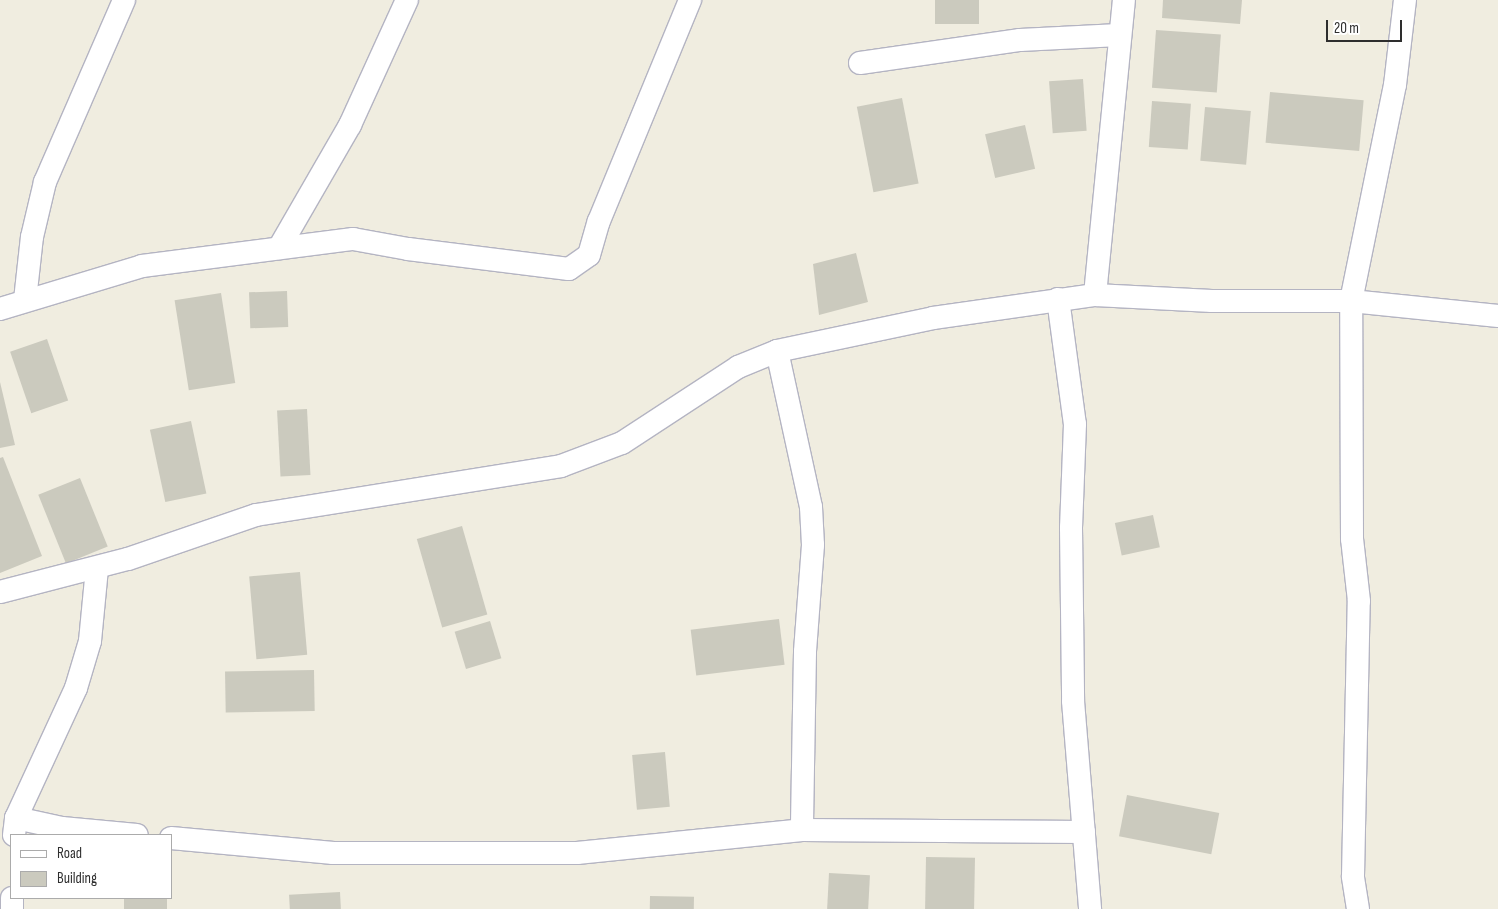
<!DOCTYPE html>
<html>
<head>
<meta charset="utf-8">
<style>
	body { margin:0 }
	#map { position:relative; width:1498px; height:909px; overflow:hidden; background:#f0ede0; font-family:"Sofia Sans Condensed",sans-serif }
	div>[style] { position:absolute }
	.building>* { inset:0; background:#cbcabe; transform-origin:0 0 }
	.roads { filter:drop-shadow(1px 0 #b4b4c2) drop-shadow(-1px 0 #b4b4c2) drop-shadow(0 1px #b4b4c2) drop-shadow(0 -1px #b4b4c2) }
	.minor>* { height:22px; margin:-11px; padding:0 11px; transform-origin:11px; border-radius:11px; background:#fff }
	span { translate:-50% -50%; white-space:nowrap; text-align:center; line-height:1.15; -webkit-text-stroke:4px #fff; paint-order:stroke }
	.legend { position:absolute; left:10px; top:834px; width:162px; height:65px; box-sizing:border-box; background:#fff; border:1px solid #ababab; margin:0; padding:6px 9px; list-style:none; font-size:15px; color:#2e2e2e }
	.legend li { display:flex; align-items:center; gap:10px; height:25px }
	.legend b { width:25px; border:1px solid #ababab }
	.scale { position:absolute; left:1326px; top:20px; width:76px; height:22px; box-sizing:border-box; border:2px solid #2e2e2e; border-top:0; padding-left:6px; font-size:15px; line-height:18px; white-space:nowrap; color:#2e2e2e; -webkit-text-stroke:4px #fff; paint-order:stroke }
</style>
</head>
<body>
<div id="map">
	<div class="building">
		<i style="left:935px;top:0;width:44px;height:24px"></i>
		<i style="clip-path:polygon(1163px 0,1242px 0,1240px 24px,1162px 18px)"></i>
		<i style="left:1156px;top:30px;width:65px;height:58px;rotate:4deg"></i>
		<i style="left:1083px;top:79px;width:52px;height:34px;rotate:86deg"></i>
		<i style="left:1270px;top:92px;width:94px;height:51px;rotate:5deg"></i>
		<i style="left:902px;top:98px;width:87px;height:46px;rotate:79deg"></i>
		<i style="left:1152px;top:101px;width:39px;height:46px;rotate:4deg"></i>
		<i style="left:1205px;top:107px;width:46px;height:54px;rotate:5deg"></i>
		<i style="left:1025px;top:125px;width:45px;height:41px;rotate:77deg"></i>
		<i style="clip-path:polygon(856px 253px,868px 302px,819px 315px,813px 264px)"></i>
		<i style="left:287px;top:291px;width:36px;height:38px;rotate:88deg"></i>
		<i style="left:221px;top:293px;width:91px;height:47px;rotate:81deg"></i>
		<i style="left:47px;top:339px;width:65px;height:39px;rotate:71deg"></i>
		<i style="clip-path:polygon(0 382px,15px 445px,0 448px)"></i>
		<i style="left:307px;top:409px;width:66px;height:30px;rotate:87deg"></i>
		<i style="left:191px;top:421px;width:74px;height:42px;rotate:78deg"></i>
		<i style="clip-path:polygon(3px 457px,42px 556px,0 573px,0 458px)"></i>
		<i style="left:80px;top:478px;width:74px;height:45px;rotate:68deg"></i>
		<i style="left:1153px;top:515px;width:33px;height:39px;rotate:78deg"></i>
		<i style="left:462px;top:526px;width:92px;height:47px;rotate:74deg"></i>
		<i style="left:300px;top:572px;width:83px;height:51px;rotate:85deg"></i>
		<i style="left:779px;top:619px;width:46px;height:89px;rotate:83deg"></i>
		<i style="left:490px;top:621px;width:39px;height:37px;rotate:73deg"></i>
		<i style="left:314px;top:670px;width:41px;height:89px;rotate:89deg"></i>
		<i style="left:665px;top:752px;width:55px;height:33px;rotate:85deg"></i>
		<i style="left:1127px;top:795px;width:94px;height:42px;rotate:11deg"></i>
		<i style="left:926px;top:857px;width:49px;height:52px;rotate:1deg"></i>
		<i style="left:829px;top:873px;width:41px;height:36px;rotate:3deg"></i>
		<i style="left:340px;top:892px;width:17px;height:51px;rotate:87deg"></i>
		<i style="left:650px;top:896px;width:44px;height:13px;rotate:1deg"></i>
		<i style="left:124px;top:898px;width:43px;height:11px"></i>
	</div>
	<div class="roads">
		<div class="minor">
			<i style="left:860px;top:63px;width:162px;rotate:-8.2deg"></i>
			<i style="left:1020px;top:40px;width:99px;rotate:-2.9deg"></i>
			<i style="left:279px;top:248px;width:142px;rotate:-60deg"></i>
			<i style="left:350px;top:125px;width:137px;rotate:-65.5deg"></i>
			<i style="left:1095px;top:295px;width:296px;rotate:-84.4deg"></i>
			<i style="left:1058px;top:299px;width:126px;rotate:82.3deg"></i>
			<i style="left:1075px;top:424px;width:104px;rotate:92.2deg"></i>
			<i style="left:1071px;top:528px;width:173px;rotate:89.3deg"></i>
			<i style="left:1073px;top:701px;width:209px;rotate:85.3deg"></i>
			<i style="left:25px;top:300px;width:63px;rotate:-83.7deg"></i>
			<i style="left:32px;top:237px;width:57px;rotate:-76.7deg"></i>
			<i style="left:45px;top:182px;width:198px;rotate:-66.5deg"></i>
			<i style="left:0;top:309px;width:148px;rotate:-16.8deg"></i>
			<i style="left:142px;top:266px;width:213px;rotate:-7.3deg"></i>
			<i style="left:353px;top:239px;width:56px;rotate:10.3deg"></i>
			<i style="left:408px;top:249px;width:162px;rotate:7.1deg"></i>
			<i style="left:569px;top:269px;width:24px;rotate:-35deg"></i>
			<i style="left:589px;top:255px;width:35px;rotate:-74deg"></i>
			<i style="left:599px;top:221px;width:239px;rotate:-67.6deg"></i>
			<i style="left:777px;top:351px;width:160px;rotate:77.7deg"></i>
			<i style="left:811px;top:507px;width:38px;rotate:87deg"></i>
			<i style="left:813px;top:545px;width:107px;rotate:94.3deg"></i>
			<i style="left:805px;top:652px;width:178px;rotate:91deg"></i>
			<i style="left:0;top:592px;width:132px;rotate:-14.5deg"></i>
			<i style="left:128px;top:559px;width:135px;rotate:-19deg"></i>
			<i style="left:256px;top:515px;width:309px;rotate:-9.1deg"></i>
			<i style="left:561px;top:466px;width:65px;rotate:-20.7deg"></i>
			<i style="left:622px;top:443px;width:139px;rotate:-33.2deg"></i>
			<i style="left:738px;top:367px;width:42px;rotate:-22.3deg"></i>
			<i style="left:777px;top:351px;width:159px;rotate:-11.9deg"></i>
			<i style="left:933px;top:318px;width:164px;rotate:-8.1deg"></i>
			<i style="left:1095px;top:295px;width:117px;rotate:2.9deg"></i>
			<i style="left:1212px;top:301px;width:139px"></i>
			<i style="left:1351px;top:301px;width:148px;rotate:5.8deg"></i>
			<i style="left:16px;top:818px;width:47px;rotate:12.3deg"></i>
			<i style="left:62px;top:828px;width:75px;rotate:5.3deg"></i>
			<i style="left:14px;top:835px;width:17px;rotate:-83deg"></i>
			<i style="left:16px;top:818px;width:143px;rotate:-65.2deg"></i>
			<i style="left:76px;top:688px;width:49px;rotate:-73.4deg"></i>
			<i style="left:90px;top:641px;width:73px;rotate:-84.5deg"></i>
			<i style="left:171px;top:838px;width:163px;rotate:5.3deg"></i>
			<i style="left:333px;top:853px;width:244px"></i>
			<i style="left:577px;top:853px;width:226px;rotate:-5.8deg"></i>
			<i style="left:802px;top:830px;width:282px;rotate:0.4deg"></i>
			<i style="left:12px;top:909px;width:11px;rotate:-90deg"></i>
			<i style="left:1358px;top:909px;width:33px;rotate:-99deg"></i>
			<i style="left:1353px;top:876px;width:275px;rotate:-88.8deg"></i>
			<i style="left:1359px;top:601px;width:62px;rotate:-96.4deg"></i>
			<i style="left:1352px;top:539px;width:238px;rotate:-90.2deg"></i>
			<i style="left:1351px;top:301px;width:220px;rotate:-78.5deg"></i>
			<i style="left:1395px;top:85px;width:86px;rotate:-83.3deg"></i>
		</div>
	</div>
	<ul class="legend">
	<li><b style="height:6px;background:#fff"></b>Road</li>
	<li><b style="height:14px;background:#cbcabe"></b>Building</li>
	</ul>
	<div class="scale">20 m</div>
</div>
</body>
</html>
